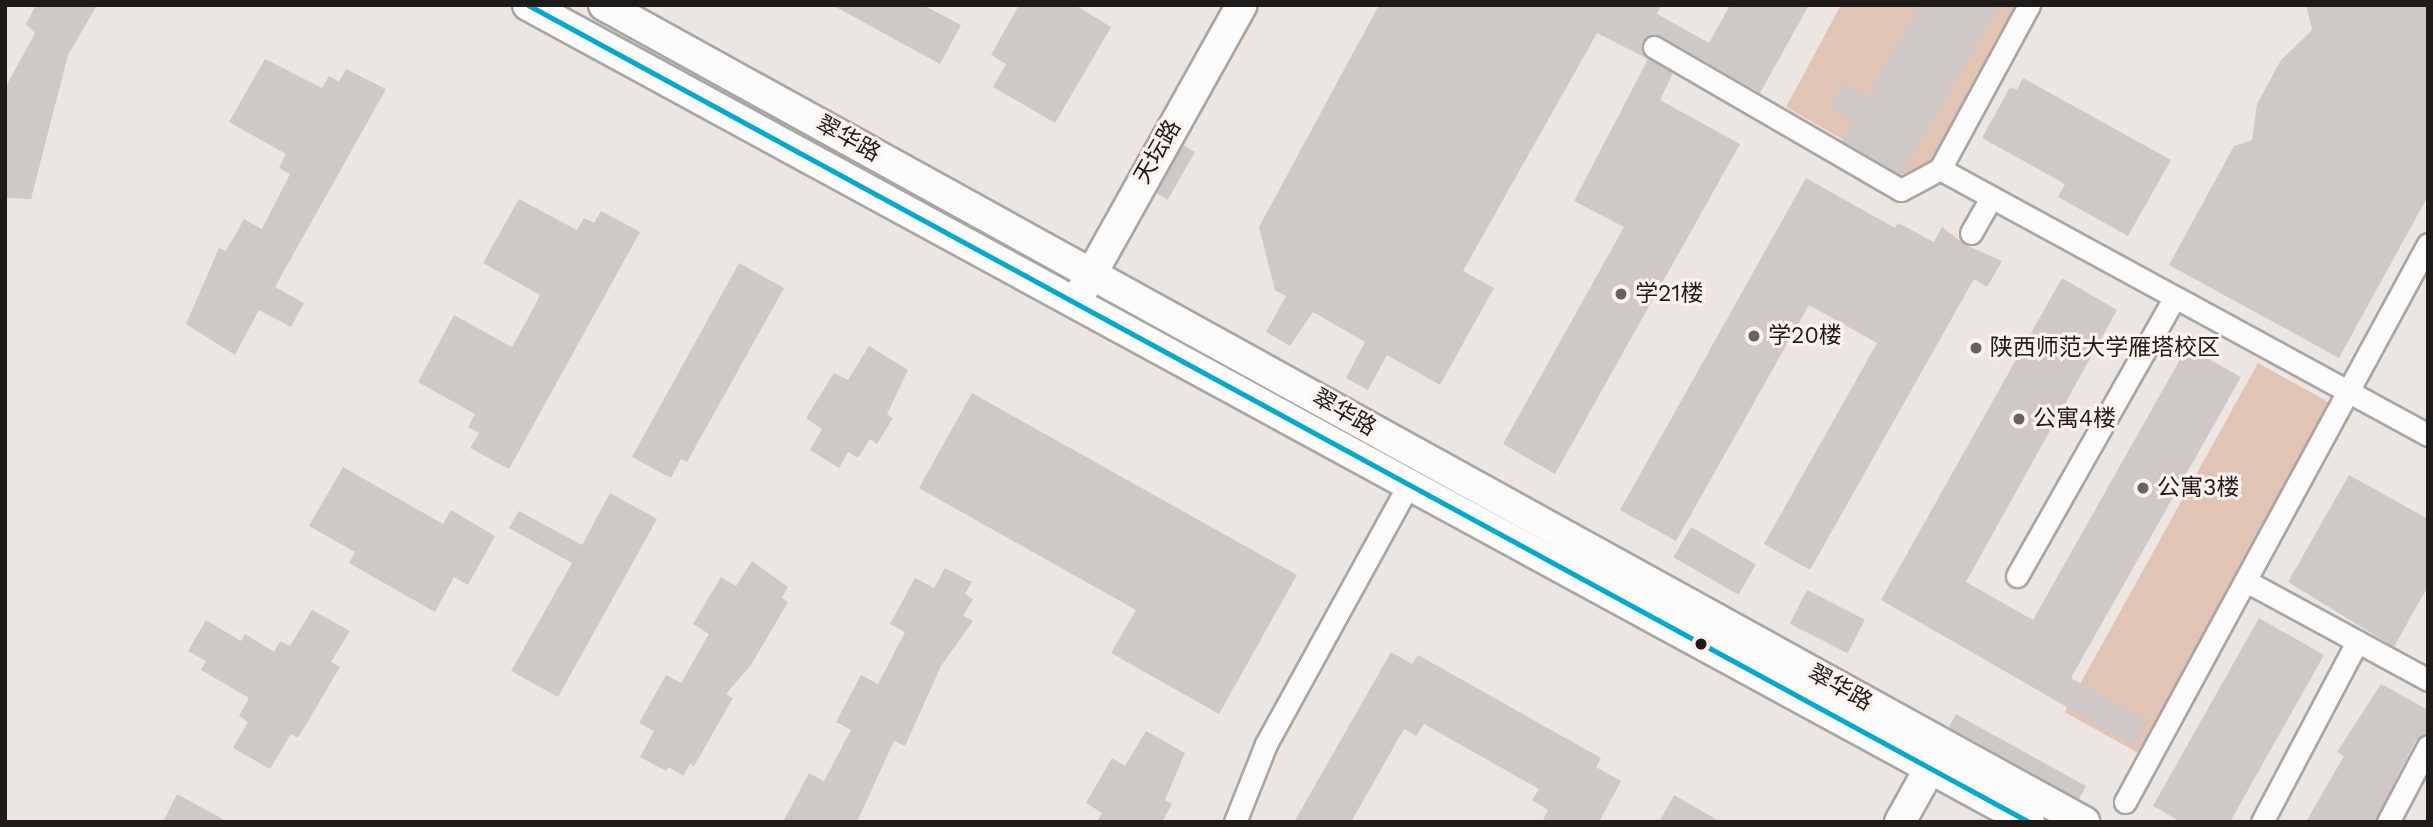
<!DOCTYPE html>
<html>
<head>
<meta charset="utf-8">
<style>
	body { margin:0 }
	#map { position:relative; width:2433px; height:827px; overflow:hidden; background:#ece6e2; font-family:"Work Sans","Noto Sans SC",sans-serif }
	div>[style] { position:absolute }
	.green>* { inset:0; background:#e1c4b3; transform-origin:0 0 }
	.building>* { inset:0; background:#cec9c6; transform-origin:0 0 }
	.roads { filter:drop-shadow(2px 0 #a9a5a2) drop-shadow(-2px 0 #a9a5a2) drop-shadow(0 2px #a9a5a2) drop-shadow(0 -2px #a9a5a2) }
	.street>* { height:21px; margin:-10.5px; padding:0 10.5px; transform-origin:10.5px; border-radius:10.5px; background:#fcfbfb }
	.secondary>* { height:30px; margin:-15px; padding:0 15px; transform-origin:15px; border-radius:15px; background:#fcfbfb }
	.bus-1>* { height:5px; margin:-2.5px; padding:0 2.5px; transform-origin:2.5px; border-radius:2.5px; background:#00a9ce }
	.dots>* { width:19px; height:19px; translate:-50% -50%; box-sizing:border-box; border:4px solid #fdf2ed; border-radius:50% }
	span { translate:-50% -50%; white-space:nowrap; text-align:center; line-height:1.15; -webkit-text-stroke:6px #fdf2ed; paint-order:stroke }
	.street-label { font-size:23px; color:#1f1b19 }
	.poi-label { font-size:23px; color:#1f1b19 }
	.left { translate:0 -50%; text-align:left }
	.frame { position:absolute; inset:0; border:7px solid #1f1b19; pointer-events:none }
</style>
</head>
<body>
<div id="map">
	<div class="green">
		<i style="clip-path:polygon(1841px 5px,2019px 5px,1932px 160px,1905px 175px,1786px 107px)"></i>
		<i style="left:2258px;top:363px;width:85px;height:399px;rotate:29deg"></i>
	</div>
	<div class="building">
		<i style="clip-path:polygon(36px 5px,97px 5px,68px 55px,31px 199px,5px 198px,5px 88px,35px 33px,26px 24px)"></i>
		<i style="clip-path:polygon(832px 5px,923px 5px,961px 25px,940px 64px)"></i>
		<i style="clip-path:polygon(1019px 5px,1075px 5px,1111px 27px,1055px 123px,993px 87px,1006px 64px,991px 55px)"></i>
		<i style="clip-path:polygon(1379px 5px,1661px 5px,1657px 14px,1709px 43px,1730px 5px,1809px 5px,1760px 93px,1661px 36px,1642px 41px,1643px 54px,1673px 73px,1660px 100px,1740px 144px,1555px 474px,1503px 444px,1624px 227px,1574px 201px,1648px 59px,1597px 33px,1463px 271px,1494px 288px,1440px 385px,1387px 355px,1368px 390px,1346px 378px,1365px 342px,1313px 312px,1290px 346px,1266px 332px,1286px 296px,1275px 290px,1259px 227px)"></i>
		<i style="clip-path:polygon(1919px 5px,2000px 5px,1901px 175px,1842px 141px,1853px 120px,1829px 107px,1843px 82px,1868px 96px)"></i>
		<i style="clip-path:polygon(2306px 5px,2428px 5px,2428px 196px,2339px 358px,2169px 265px,2234px 146px,2252px 140px,2257px 104px,2281px 60px,2312px 30px)"></i>
		<i style="clip-path:polygon(265px 59px,322px 88px,329px 76px,339px 82px,346px 69px,386px 89px,275px 287px,304px 303px,291px 327px,259px 310px,235px 355px,186px 324px,219px 248px,226px 251px,244px 219px,262px 229px,290px 174px,279px 168px,286px 154px,229px 122px)"></i>
		<i style="clip-path:polygon(2023px 78px,2171px 160px,2128px 236px,2058px 197px,2065px 184px,1982px 138px,2010px 87px,2017px 90px)"></i>
		<i style="left:1183px;top:145px;width:14px;height:55px;rotate:30deg"></i>
		<i style="clip-path:polygon(1806px 178px,1895px 228px,1898px 223px,1934px 242px,1942px 227px,1964px 244px,2002px 261px,1987px 287px,1974px 279px,1810px 570px,1764px 544px,1877px 343px,1809px 305px,1676px 541px,1620px 510px)"></i>
		<i style="clip-path:polygon(519px 199px,577px 230px,584px 218px,594px 223px,601px 211px,640px 232px,509px 469px,470px 448px,479px 433px,468px 427px,475px 414px,418px 382px,454px 315px,512px 347px,533px 309px,540px 295px,483px 263px)"></i>
		<i style="clip-path:polygon(739px 263px,784px 288px,687px 462px,681px 459px,671px 478px,632px 457px)"></i>
		<i style="clip-path:polygon(2062px 278px,2117px 310px,1966px 582px,2033px 620px,2187px 347px,2241px 377px,2071px 678px,2147px 720px,2133px 745px,1881px 600px)"></i>
		<i style="clip-path:polygon(869px 346px,908px 370px,887px 414px,893px 418px,877px 444px,870px 439px,858px 458px,848px 452px,839px 468px,810px 450px,822px 429px,806px 418px,834px 373px,848px 380px)"></i>
		<i style="clip-path:polygon(972px 393px,1297px 575px,1219px 714px,1111px 653px,1136px 610px,919px 488px)"></i>
		<i style="clip-path:polygon(343px 467px,443px 524px,451px 510px,495px 536px,468px 585px,454px 577px,435px 612px,349px 563px,355px 552px,309px 526px)"></i>
		<i style="clip-path:polygon(2349px 475px,2428px 519px,2428px 586px,2394px 647px,2288px 582px)"></i>
		<i style="clip-path:polygon(610px 493px,657px 519px,558px 697px,511px 671px,572px 563px,509px 528px,519px 511px,582px 545px)"></i>
		<i style="left:1691px;top:527px;width:75px;height:35px;rotate:30deg"></i>
		<i style="clip-path:polygon(752px 561px,788px 587px,782px 598px,788px 602px,751px 665px,726px 694px,733px 698px,694px 766px,690px 764px,683px 776px,669px 767px,666px 771px,640px 757px,654px 731px,639px 723px,666px 675px,681px 683px,709px 634px,693px 624px,721px 577px,736px 586px)"></i>
		<i style="clip-path:polygon(945px 568px,972px 582px,965px 594px,973px 599px,963px 616px,973px 621px,941px 666px,905px 746px,894px 741px,857px 822px,783px 822px,809px 773px,824px 781px,851px 730px,836px 722px,861px 675px,878px 684px,905px 632px,890px 624px,915px 578px,934px 588px)"></i>
		<i style="left:1807px;top:590px;width:65px;height:38px;rotate:27deg"></i>
		<i style="clip-path:polygon(312px 610px,350px 631px,331px 662px,340px 667px,298px 738px,291px 734px,270px 769px,233px 748px,248px 722px,239px 716px,249px 698px,201px 670px,206px 661px,188px 651px,206px 620px,241px 641px,245px 634px,274px 652px,280px 641px,290px 646px)"></i>
		<i style="clip-path:polygon(2259px 618px,2324px 655px,2230px 822px,2181px 822px,2153px 806px)"></i>
		<i style="clip-path:polygon(1391px 652px,1412px 664px,1418px 655px,1601px 758px,1596px 767px,1621px 781px,1599px 822px,1542px 822px,1548px 810px,1532px 800px,1539px 789px,1424px 724px,1416px 736px,1404px 729px,1351px 822px,1294px 822px)"></i>
		<i style="clip-path:polygon(2381px 684px,2428px 710px,2428px 733px,2416px 740px,2375px 822px,2306px 822px,2344px 756px,2337px 752px)"></i>
		<i style="left:1956px;top:714px;width:149px;height:15px;rotate:29deg"></i>
		<i style="clip-path:polygon(1146px 731px,1185px 753px,1165px 800px,1172px 804px,1162px 822px,1097px 822px,1102px 813px,1086px 803px,1112px 758px,1125px 766px)"></i>
		<i style="clip-path:polygon(177px 794px,228px 822px,163px 822px)"></i>
		<i style="clip-path:polygon(1674px 795px,1721px 822px,1659px 822px)"></i>
	</div>
	<div class="roads">
		<div class="street">
			<i style="left:1654px;top:47px;width:285px;rotate:30.1deg"></i>
			<i style="left:1901px;top:190px;width:44px;rotate:-28.3deg"></i>
			<i style="left:1940px;top:169px;width:187px;rotate:-61.5deg"></i>
			<i style="left:1940px;top:169px;width:556px;rotate:28.59deg"></i>
			<i style="left:1971px;top:233px;width:40px;rotate:-60.3deg"></i>
			<i style="left:2017px;top:576px;width:319px;rotate:-60.5deg"></i>
			<i style="left:2246px;top:581px;width:207px;rotate:28.5deg"></i>
			<i style="left:2125px;top:802px;width:635px;rotate:-61.5deg"></i>
			<i style="left:1235px;top:822px;width:84px;rotate:-68.3deg"></i>
			<i style="left:1266px;top:744px;width:297px;rotate:-61.2deg"></i>
			<i style="left:2262px;top:822px;width:204px;rotate:-62.2deg"></i>
			<i style="left:2388px;top:822px;width:86px;rotate:-62.2deg"></i>
		</div>
		<div class="secondary">
			<i style="left:528px;top:5px;width:1709px;rotate:28.56deg"></i>
			<i style="left:604px;top:5px;width:1691px;rotate:28.9deg"></i>
			<i style="left:1083px;top:289px;width:325px;rotate:-60.8deg"></i>
			<i style="left:1900px;top:822px;width:80px;rotate:-60.9deg"></i>
		</div>
	</div>
	<div class="bus-1">
		<i style="left:528px;top:5px;width:1709px;rotate:28.56deg"></i>
	</div>
	<div class="dots">
		<i style="left:1621px;top:294px;background:#67625f"></i>
		<i style="left:1754px;top:336px;background:#67625f"></i>
		<i style="left:1976px;top:348px;background:#67625f"></i>
		<i style="left:2019px;top:419px;background:#67625f"></i>
		<i style="left:2143px;top:488px;background:#67625f"></i>
		<i style="left:1701px;top:644px;background:#1f1b19"></i>
	</div>
	<div class="street-label">
		<span style="left:848px;top:139px;rotate:29deg">翠华路</span>
		<span style="left:1158px;top:152px;rotate:-60deg">天坛路</span>
		<span style="left:1344px;top:413px;rotate:30deg">翠华路</span>
		<span style="left:1840px;top:688px;rotate:29deg">翠华路</span>
	</div>
	<div class="poi-label">
		<span class="left" style="left:1635px;top:294px">学21楼</span>
		<span class="left" style="left:1768px;top:336px">学20楼</span>
		<span class="left" style="left:1990px;top:348px">陕西师范大学雁塔校区</span>
		<span class="left" style="left:2033px;top:419px">公寓4楼</span>
		<span class="left" style="left:2157px;top:488px">公寓3楼</span>
	</div>
	<div class="frame"></div>
</div>
</body>
</html>
